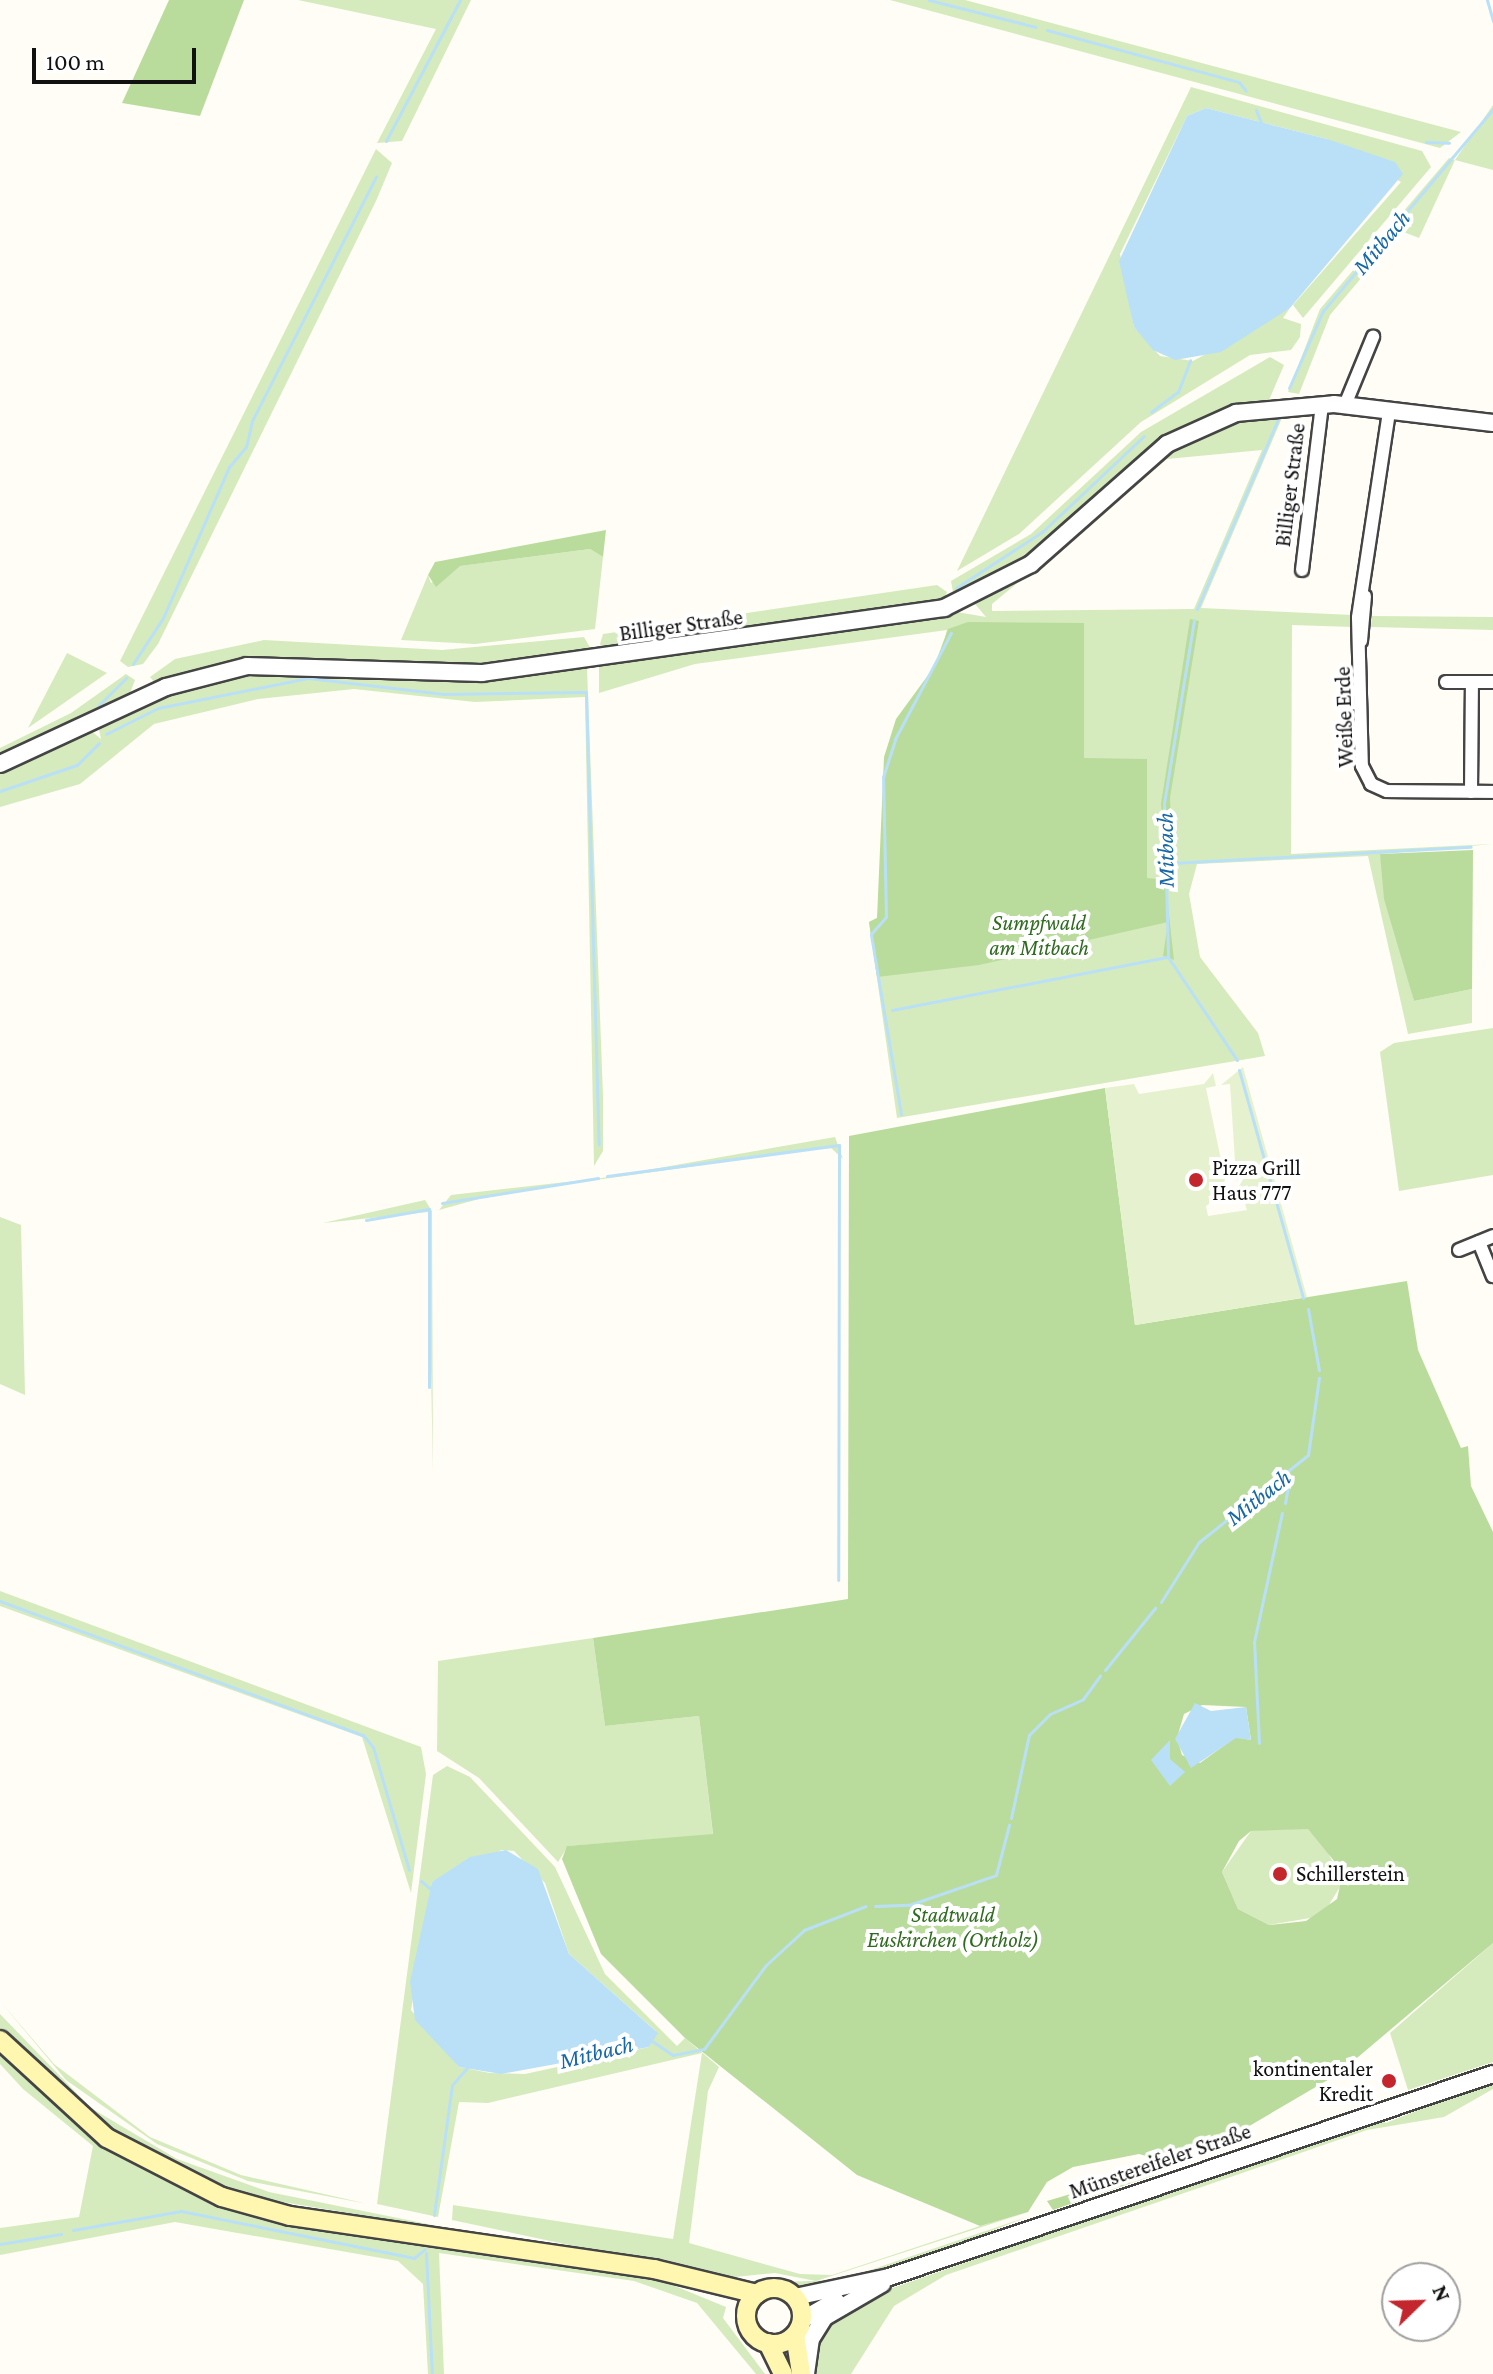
<!DOCTYPE html>
<html>
<head>
<meta charset="utf-8">
<style>
	body { margin:0 }
	#map { position:relative; width:1493px; height:2374px; overflow:hidden; background:#fffdf5; font-family:"Crimson Pro",serif }
	div>[style] { position:absolute }
	.green>* { inset:0; background:#d5ebbd }
	.forest>* { inset:0; background:#b9dc9c }
	.pitch>* { inset:0; background:#e6f2cf }
	.water>* { inset:0; background:#b9e0f7 }
	.stream>* { height:3px; margin:-1.5px; padding:0 1.5px; transform-origin:1.5px; border-radius:1.5px; background:#b9e0f7 }
	.roads { filter:drop-shadow(2px 0 #444) drop-shadow(-2px 0 #444) drop-shadow(0 2px #444) drop-shadow(0 -2px #444) }
	.minor>* { height:12px; margin:-6px; padding:0 6px; transform-origin:6px; border-radius:6px; background:#fff }
	.tertiary>* { height:16px; margin:-8px; padding:0 8px; transform-origin:8px; border-radius:8px; background:#fff }
	.secondary>* { height:18px; margin:-9px; padding:0 9px; transform-origin:9px; border-radius:9px; background:#fff6b0 }
	.secondary>.ring { margin:-9px; padding:0; box-sizing:content-box; background:none; border:18px solid #fff6b0; border-radius:50% }
	.dots>* { width:22px; height:22px; translate:-50% -50%; box-sizing:border-box; border:4px solid #fff; border-radius:50% }
	span { translate:-50% -50%; white-space:nowrap; text-align:center; line-height:1.15; -webkit-text-stroke:8px #fff; paint-order:stroke }
	.street-label { font-size:22px; color:#111 }
	.park-label { font-size:22px; color:#2f6b1f; font-style:italic }
	.poi-label { font-size:22px; color:#111 }
	.left { translate:0 -50%; text-align:left }
	.right { translate:-100% -50%; text-align:right }
	.water-label { font-size:24px; color:#1768a6; font-style:italic }
	.north { position:absolute; left:1381px; top:2262px; width:80px; height:80px; box-sizing:border-box; background:#fff; border:2px solid #a0a0a0; border-radius:50%; rotate:67deg; font-size:22px; font-weight:700; line-height:32px; text-align:center; color:#111 }
	.north::after { content:''; display:block; margin:auto; width:28px; height:36px; background:#c4262e; clip-path:polygon(50% 0,100% 100%,50% 72%,0 100%) }
	.scale { position:absolute; left:32px; top:48px; width:164px; height:36px; box-sizing:border-box; border:4px solid #111; border-top:0; padding-left:10px; font-size:24px; line-height:28px; white-space:nowrap; color:#111; -webkit-text-stroke:6px #fff; paint-order:stroke }
</style>
</head>
<body>
<div id="map">
	<div class="green">
		<i style="clip-path:polygon(298px 0,471px 0,402px 141px,377px 143px,436px 29px)"></i>
		<i style="clip-path:polygon(890px 0,965px 0,1461px 132px,1440px 148px)"></i>
		<i style="clip-path:polygon(1191px 87px,1422px 151px,1431px 167px,1303px 318px,1293px 305px,1401px 182px,1327px 139px,1206px 108px,1187px 116px,1120px 254px,1134px 327px,1160px 356px,1193px 361px,1290px 308px,1283px 318px,1301px 324px,1300px 337px,1291px 350px,1250px 355px,1141px 422px,1019px 534px,957px 571px)"></i>
		<i style="clip-path:polygon(1493px 105px,1493px 170px,1455px 160px,1419px 238px,1401px 231px,1330px 315px,1299px 394px,1288px 392px,1320px 309px,1449px 158px,1455px 160px)"></i>
		<i style="clip-path:polygon(376px 149px,392px 163px,376px 201px,158px 644px,143px 664px,128px 667px,120px 661px)"></i>
		<i style="clip-path:polygon(1270px 357px,1284px 365px,1269px 400px,1176px 431px,1037px 552px,958px 597px,953px 592px,951px 581px,1031px 534px,1141px 432px)"></i>
		<i style="clip-path:polygon(evenodd,1284px 413px,1201px 608px,1353px 615px,1353px 627px,1292px 625px,1291px 854px,1493px 844px,1380px 854px,1414px 1001px,1472px 989px,1472px 1023px,1408px 1034px,1368px 856px,1197px 864px,1189px 894px,1200px 957px,1258px 1033px,1265px 1056px,897px 1118px,869px 922px,877px 918px,947px 630px,695px 664px,599px 693px,599px 665px,951px 611px,986px 617px,975px 604px,1030px 571px,1155px 459px,1226px 422px,1284px 413px,1262px 450px,1194px 609px,992px 611px,992px 604px,1167px 459px,1262px 450px)"></i>
		<i style="clip-path:polygon(590px 549px,603px 557px,595px 629px,475px 644px,401px 640px,428px 575px,431px 583px,459px 566px)"></i>
		<i style="clip-path:polygon(937px 585px,947px 592px,942px 603px,603px 650px,600px 644px,603px 634px)"></i>
		<i style="clip-path:polygon(1372px 616px,1493px 617px,1493px 630px,1371px 627px)"></i>
		<i style="clip-path:polygon(584px 637px,592px 651px,516px 664px,429px 668px,291px 657px,155px 683px,150px 677px,175px 659px,264px 640px,442px 650px)"></i>
		<i style="clip-path:polygon(67px 653px,107px 673px,28px 728px)"></i>
		<i style="clip-path:polygon(587px 668px,603px 1096px,603px 1151px,594px 1166px,585px 697px,475px 702px,354px 689px,258px 699px,154px 724px,80px 784px,0 807px,0 771px,90px 730px,101px 739px,98px 725px,152px 698px,236px 674px)"></i>
		<i style="clip-path:polygon(126px 674px,135px 680px,129px 696px,0 759px,0 748px,71px 713px)"></i>
		<i style="clip-path:polygon(1493px 1028px,1493px 1175px,1399px 1191px,1380px 1052px,1394px 1043px)"></i>
		<i style="clip-path:polygon(835px 1137px,843px 1159px,831px 1148px,815px 1149px,497px 1194px,439px 1210px,451px 1195px,602px 1178px)"></i>
		<i style="clip-path:polygon(425px 1200px,432px 1211px,433px 1474px,428px 1212px,323px 1223px)"></i>
		<i style="clip-path:polygon(0 1217px,21px 1225px,25px 1395px,0 1384px)"></i>
		<i style="clip-path:polygon(0 1591px,421px 1747px,426px 1774px,411px 1893px,362px 1737px,0 1606px)"></i>
		<i style="clip-path:polygon(593px 1638px,605px 1726px,699px 1716px,713px 1835px,568px 1846px,558px 1862px,479px 1778px,437px 1751px,438px 1661px)"></i>
		<i style="clip-path:polygon(evenodd,447px 1766px,470px 1777px,555px 1867px,605px 1974px,677px 2046px,685px 2038px,719px 2067px,708px 2091px,689px 2243px,800px 2274px,832px 2275px,980px 2226px,1028px 2212px,816px 2281px,775px 2273px,725px 2278px,452px 2220px,453px 2205px,673px 2239px,702px 2053px,488px 2103px,459px 2102px,438px 2217px,377px 2204px,433px 1775px,447px 1766px,502px 1850px,514px 1851px,545px 1883px,569px 1954px,656px 2031px,649px 2047px,525px 2074px,490px 2073px,459px 2067px,411px 2010px,432px 1882px,502px 1850px)"></i>
		<i style="clip-path:polygon(1290px 1827px,1308px 1829px,1322px 1841px,1343px 1882px,1322px 1916px,1269px 1925px,1238px 1909px,1222px 1872px,1251px 1831px)"></i>
		<i style="clip-path:polygon(1493px 1943px,1493px 2062px,1408px 2090px,1390px 2033px)"></i>
		<i style="clip-path:polygon(0 2001px,54px 2064px,150px 2137px,241px 2175px,368px 2204px,248px 2181px,157px 2144px,66px 2080px)"></i>
		<i style="clip-path:polygon(0 2014px,91px 2108px,177px 2159px,269px 2192px,487px 2236px,235px 2194px,113px 2134px,17px 2050px,0 2029px)"></i>
		<i style="clip-path:polygon(0 2050px,83px 2129px,190px 2191px,238px 2208px,665px 2282px,726px 2307px,723px 2318px,765px 2374px,756px 2374px,697px 2303px,634px 2281px,439px 2253px,444px 2374px,428px 2374px,423px 2284px,398px 2261px,175px 2222px,0 2255px,0 2228px,79px 2217px,93px 2146px,23px 2089px,0 2064px)"></i>
		<i style="clip-path:polygon(1493px 2080px,1493px 2089px,1444px 2117px,1367px 2130px,946px 2275px,894px 2306px,851px 2374px,811px 2374px,825px 2325px,878px 2293px,1378px 2119px,1386px 2123px)"></i>
		<i style="clip-path:polygon(1027px 2217px,897px 2269px,797px 2291px,743px 2283px,841px 2280px)"></i>
	</div>
	<div class="forest">
		<i style="clip-path:polygon(169px 0,244px 0,200px 116px,122px 103px)"></i>
		<i style="clip-path:polygon(606px 530px,603px 557px,590px 549px,460px 566px,436px 587px,428px 575px,435px 562px)"></i>
		<i style="clip-path:polygon(1190px 619px,1199px 621px,1170px 798px,1173px 865px,1165px 879px,1174px 960px,1163px 956px,1168px 922px,979px 965px,877px 977px,869px 922px,877px 918px,884px 757px,896px 719px,934px 667px,948px 629px,968px 622px,1084px 623px,1084px 758px,1147px 759px,1147px 878px,1158px 879px,1166px 864px,1161px 804px)"></i>
		<i style="clip-path:polygon(1473px 850px,1472px 989px,1414px 1001px,1384px 899px,1380px 854px)"></i>
		<i style="clip-path:polygon(evenodd,1105px 1088px,1135px 1325px,1407px 1281px,1418px 1350px,1461px 1448px,1468px 1446px,1471px 1486px,1493px 1532px,1493px 1943px,1338px 2074px,1181px 2166px,1139px 2154px,1073px 2167px,1047px 2182px,1028px 2212px,980px 2226px,857px 2175px,685px 2038px,601px 1954px,562px 1859px,567px 1846px,713px 1834px,699px 1716px,605px 1726px,593px 1638px,848px 1599px,849px 1136px,1105px 1088px,1202px 1705px,1246px 1707px,1251px 1740px,1236px 1737px,1200px 1763px,1182px 1755px,1177px 1738px,1184px 1714px,1202px 1705px,1105px 1088px,1308px 1829px,1343px 1872px,1337px 1899px,1306px 1921px,1269px 1925px,1238px 1909px,1222px 1872px,1239px 1841px,1251px 1831px,1308px 1829px)"></i>
		<i style="clip-path:polygon(1149px 2171px,1155px 2175px,1053px 2210px,1047px 2201px)"></i>
	</div>
	<div class="pitch">
		<i style="clip-path:polygon(1243px 1067px,1307px 1297px,1135px 1325px,1105px 1088px,1134px 1084px,1139px 1094px,1204px 1084px,1213px 1073px,1216px 1086px,1206px 1088px,1225px 1179px,1220px 1196px,1206px 1206px,1208px 1216px,1247px 1210px,1236px 1177px,1230px 1084px,1221px 1085px)"></i>
	</div>
	<div class="water">
		<i style="clip-path:polygon(1206px 108px,1327px 139px,1395px 162px,1403px 174px,1290px 308px,1221px 352px,1175px 360px,1153px 350px,1134px 327px,1119px 261px,1187px 116px)"></i>
		<i style="clip-path:polygon(1195px 1703px,1211px 1711px,1246px 1707px,1251px 1740px,1236px 1738px,1191px 1768px,1175px 1739px)"></i>
		<i style="clip-path:polygon(1170px 1740px,1170px 1759px,1185px 1772px,1170px 1786px,1151px 1760px)"></i>
		<i style="clip-path:polygon(506px 1850px,538px 1869px,569px 1954px,658px 2033px,649px 2047px,501px 2074px,459px 2067px,415px 2020px,410px 1982px,432px 1882px,470px 1857px)"></i>
	</div>
	<div class="stream">
		<i style="left:929px;top:0;width:110px;rotate:14.2deg"></i>
		<i style="left:1487px;top:0;width:22px;rotate:74deg"></i>
		<i style="left:1047px;top:30px;width:199px;rotate:15.2deg"></i>
		<i style="left:1239px;top:82px;width:11px;rotate:52deg"></i>
		<i style="left:1256px;top:110px;width:16px;rotate:68deg"></i>
		<i style="left:386px;top:141px;width:159px;rotate:-62.3deg"></i>
		<i style="left:1426px;top:142px;width:23px;rotate:2deg"></i>
		<i style="left:1289px;top:388px;width:84px;rotate:-66.2deg"></i>
		<i style="left:1323px;top:311px;width:264px;rotate:-49.9deg"></i>
		<i style="left:1151px;top:412px;width:34px;rotate:-37deg"></i>
		<i style="left:1178px;top:392px;width:34px;rotate:-69deg"></i>
		<i style="left:956px;top:588px;width:103px;rotate:-33.1deg"></i>
		<i style="left:1042px;top:532px;width:140px;rotate:-43.3deg"></i>
		<i style="left:1197px;top:609px;width:212px;rotate:-66.9deg"></i>
		<i style="left:1194px;top:620px;width:185px;rotate:99.3deg"></i>
		<i style="left:1164px;top:803px;width:154px;rotate:88.5deg"></i>
		<i style="left:1168px;top:957px;width:124px;rotate:56.2deg"></i>
		<i style="left:133px;top:664px;width:55px;rotate:-56.9deg"></i>
		<i style="left:163px;top:618px;width:165px;rotate:-66.4deg"></i>
		<i style="left:229px;top:467px;width:26px;rotate:-50deg"></i>
		<i style="left:246px;top:447px;width:27px;rotate:-77deg"></i>
		<i style="left:252px;top:421px;width:274px;rotate:-63.1deg"></i>
		<i style="left:98px;top:706px;width:40px;rotate:-45deg"></i>
		<i style="left:106px;top:734px;width:58px;rotate:-26.6deg"></i>
		<i style="left:158px;top:708px;width:153px;rotate:-11.3deg"></i>
		<i style="left:308px;top:678px;width:137px;rotate:6.7deg"></i>
		<i style="left:444px;top:694px;width:142px;rotate:-0.8deg"></i>
		<i style="left:586px;top:692px;width:453px;rotate:88.4deg"></i>
		<i style="left:0;top:791px;width:81px;rotate:-18.7deg"></i>
		<i style="left:77px;top:765px;width:31px;rotate:-45deg"></i>
		<i style="left:1172px;top:863px;width:299px;rotate:-3.1deg"></i>
		<i style="left:892px;top:1010px;width:280px;rotate:-10.9deg"></i>
		<i style="left:1239px;top:1070px;width:237px;rotate:74.3deg"></i>
		<i style="left:901px;top:1114px;width:182px;rotate:-99.5deg"></i>
		<i style="left:871px;top:934px;width:23px;rotate:-49deg"></i>
		<i style="left:886px;top:917px;width:140px;rotate:-91.2deg"></i>
		<i style="left:883px;top:777px;width:40px;rotate:-72deg"></i>
		<i style="left:895px;top:739px;width:120px;rotate:-62.2deg"></i>
		<i style="left:607px;top:1176px;width:234px;rotate:-7.6deg"></i>
		<i style="left:839px;top:1145px;width:435px;rotate:90.1deg"></i>
		<i style="left:442px;top:1203px;width:158px;rotate:-9.1deg"></i>
		<i style="left:366px;top:1220px;width:64px;rotate:-9.9deg"></i>
		<i style="left:429px;top:1209px;width:178px;rotate:90deg"></i>
		<i style="left:1308px;top:1309px;width:62px;rotate:79.8deg"></i>
		<i style="left:1285px;top:1503px;width:27px;rotate:-80deg"></i>
		<i style="left:0;top:1601px;width:387px;rotate:20.3deg"></i>
		<i style="left:363px;top:1735px;width:16px;rotate:50deg"></i>
		<i style="left:373px;top:1747px;width:128px;rotate:73.7deg"></i>
		<i style="left:1161px;top:1602px;width:71px;rotate:-57.7deg"></i>
		<i style="left:1199px;top:1542px;width:139px;rotate:-38.6deg"></i>
		<i style="left:1308px;top:1455px;width:78px;rotate:-81.9deg"></i>
		<i style="left:1105px;top:1670px;width:80px;rotate:-51.1deg"></i>
		<i style="left:1259px;top:1743px;width:101px;rotate:-92.8deg"></i>
		<i style="left:1254px;top:1642px;width:132px;rotate:-77.8deg"></i>
		<i style="left:1011px;top:1818px;width:85px;rotate:-77.8deg"></i>
		<i style="left:1029px;top:1735px;width:30px;rotate:-45deg"></i>
		<i style="left:1050px;top:1714px;width:36px;rotate:-24deg"></i>
		<i style="left:1083px;top:1699px;width:29px;rotate:-54deg"></i>
		<i style="left:421px;top:1881px;width:16px;rotate:40deg"></i>
		<i style="left:875px;top:1906px;width:34px;rotate:-2deg"></i>
		<i style="left:909px;top:1905px;width:92px;rotate:-19deg"></i>
		<i style="left:996px;top:1875px;width:52px;rotate:-75.4deg"></i>
		<i style="left:652px;top:2041px;width:25px;rotate:34deg"></i>
		<i style="left:673px;top:2055px;width:32px;rotate:-11deg"></i>
		<i style="left:704px;top:2049px;width:104px;rotate:-53.6deg"></i>
		<i style="left:766px;top:1965px;width:52px;rotate:-42.6deg"></i>
		<i style="left:804px;top:1930px;width:66px;rotate:-21.2deg"></i>
		<i style="left:434px;top:2215px;width:131px;rotate:-82.1deg"></i>
		<i style="left:452px;top:2085px;width:23px;rotate:-49deg"></i>
		<i style="left:73px;top:2230px;width:110px;rotate:-10deg"></i>
		<i style="left:181px;top:2211px;width:238px;rotate:11.4deg"></i>
		<i style="left:414px;top:2258px;width:14px;rotate:-39deg"></i>
		<i style="left:0;top:2244px;width:62px;rotate:-9.3deg"></i>
		<i style="left:426px;top:2253px;width:121px;rotate:87.2deg"></i>
	</div>
	<div class="roads">
		<div class="minor">
			<i style="left:1345px;top:405px;width:74px;rotate:-67.6deg"></i>
			<i style="left:1389px;top:412px;width:208px;rotate:98.6deg"></i>
			<i style="left:1358px;top:618px;width:148px;rotate:88.5deg"></i>
			<i style="left:1362px;top:766px;width:20px;rotate:63deg"></i>
			<i style="left:1371px;top:784px;width:17px;rotate:24deg"></i>
			<i style="left:1387px;top:791px;width:106px;rotate:0.5deg"></i>
			<i style="left:1302px;top:570px;width:166px;rotate:-83.1deg"></i>
			<i style="left:1361px;top:641px;width:45px;rotate:-84.9deg"></i>
			<i style="left:1446px;top:682px;width:47px"></i>
			<i style="left:1471px;top:792px;width:110px;rotate:-89.5deg"></i>
			<i style="left:1479px;top:1242px;width:37px;rotate:68deg"></i>
			<i style="left:1459px;top:1250px;width:37px;rotate:-22deg"></i>
		</div>
		<div class="tertiary">
			<i style="left:0;top:764px;width:183px;rotate:-24.9deg"></i>
			<i style="left:166px;top:687px;width:84px;rotate:-14.5deg"></i>
			<i style="left:247px;top:666px;width:235px;rotate:1.7deg"></i>
			<i style="left:482px;top:673px;width:467px;rotate:-8deg"></i>
			<i style="left:944px;top:608px;width:97px;rotate:-26.8deg"></i>
			<i style="left:1031px;top:564px;width:181px;rotate:-41.4deg"></i>
			<i style="left:1167px;top:444px;width:76px;rotate:-24.2deg"></i>
			<i style="left:1236px;top:413px;width:98px;rotate:-5.2deg"></i>
			<i style="left:1334px;top:404px;width:160px;rotate:6.8deg"></i>
			<i style="left:795px;top:2297px;width:96px;rotate:-12deg"></i>
			<i style="left:889px;top:2277px;width:637px;rotate:-18.58deg"></i>
			<i style="left:802px;top:2320px;width:39px;rotate:-30deg"></i>
			<i style="left:806px;top:2374px;width:35px;rotate:-82deg"></i>
			<i style="left:811px;top:2339px;width:26px;rotate:-58deg"></i>
			<i style="left:825px;top:2317px;width:66px;rotate:-30.1deg"></i>
		</div>
		<div class="secondary">
			<i style="left:0;top:2040px;width:145px;rotate:42.5deg"></i>
			<i style="left:107px;top:2138px;width:129px;rotate:27.2deg"></i>
			<i style="left:222px;top:2197px;width:71px;rotate:15.6deg"></i>
			<i style="left:290px;top:2216px;width:368px;rotate:8.3deg"></i>
			<i style="left:654px;top:2269px;width:106px;rotate:13.6deg"></i>
			<i class="ring" style="left:746px;top:2288px;width:38px;height:38px"></i>
			<i style="left:795px;top:2335px;width:39px;rotate:81deg"></i>
			<i style="left:768px;top:2343px;width:34px;rotate:64deg"></i>
		</div>
	</div>
	<div class="dots">
		<i style="left:1196px;top:1180px;background:#c4262e"></i>
		<i style="left:1280px;top:1874px;background:#c4262e"></i>
		<i style="left:1389px;top:2081px;background:#c4262e"></i>
	</div>
	<div class="street-label">
		<span style="left:1290px;top:485px;rotate:-83deg">Billiger Straße</span>
		<span style="left:681px;top:625px;rotate:-8deg">Billiger Straße</span>
		<span style="left:1344px;top:717px;rotate:-92deg">Weiße Erde</span>
		<span style="left:1160px;top:2161px;rotate:-19deg">Münstereifeler Straße</span>
	</div>
	<div class="park-label">
		<span style="left:1039px;top:935px">Sumpfwald<br>am Mitbach</span>
		<span style="left:953px;top:1927px">Stadtwald<br>Euskirchen (Ortholz)</span>
	</div>
	<div class="poi-label">
		<span class="left" style="left:1212px;top:1180px">Pizza Grill<br>Haus 777</span>
		<span class="left" style="left:1296px;top:1874px">Schillerstein</span>
		<span class="right" style="left:1373px;top:2081px">kontinentaler<br>Kredit</span>
	</div>
	<div class="water-label">
		<span style="left:1381px;top:242px;rotate:-50deg">Mitbach</span>
		<span style="left:1165px;top:850px;rotate:-91deg">Mitbach</span>
		<span style="left:1258px;top:1497px;rotate:-38deg">Mitbach</span>
		<span style="left:596px;top:2052px;rotate:-14deg">Mitbach</span>
	</div>
	<div class="north">N</div>
	<div class="scale">100 m</div>
</div>
</body>
</html>
